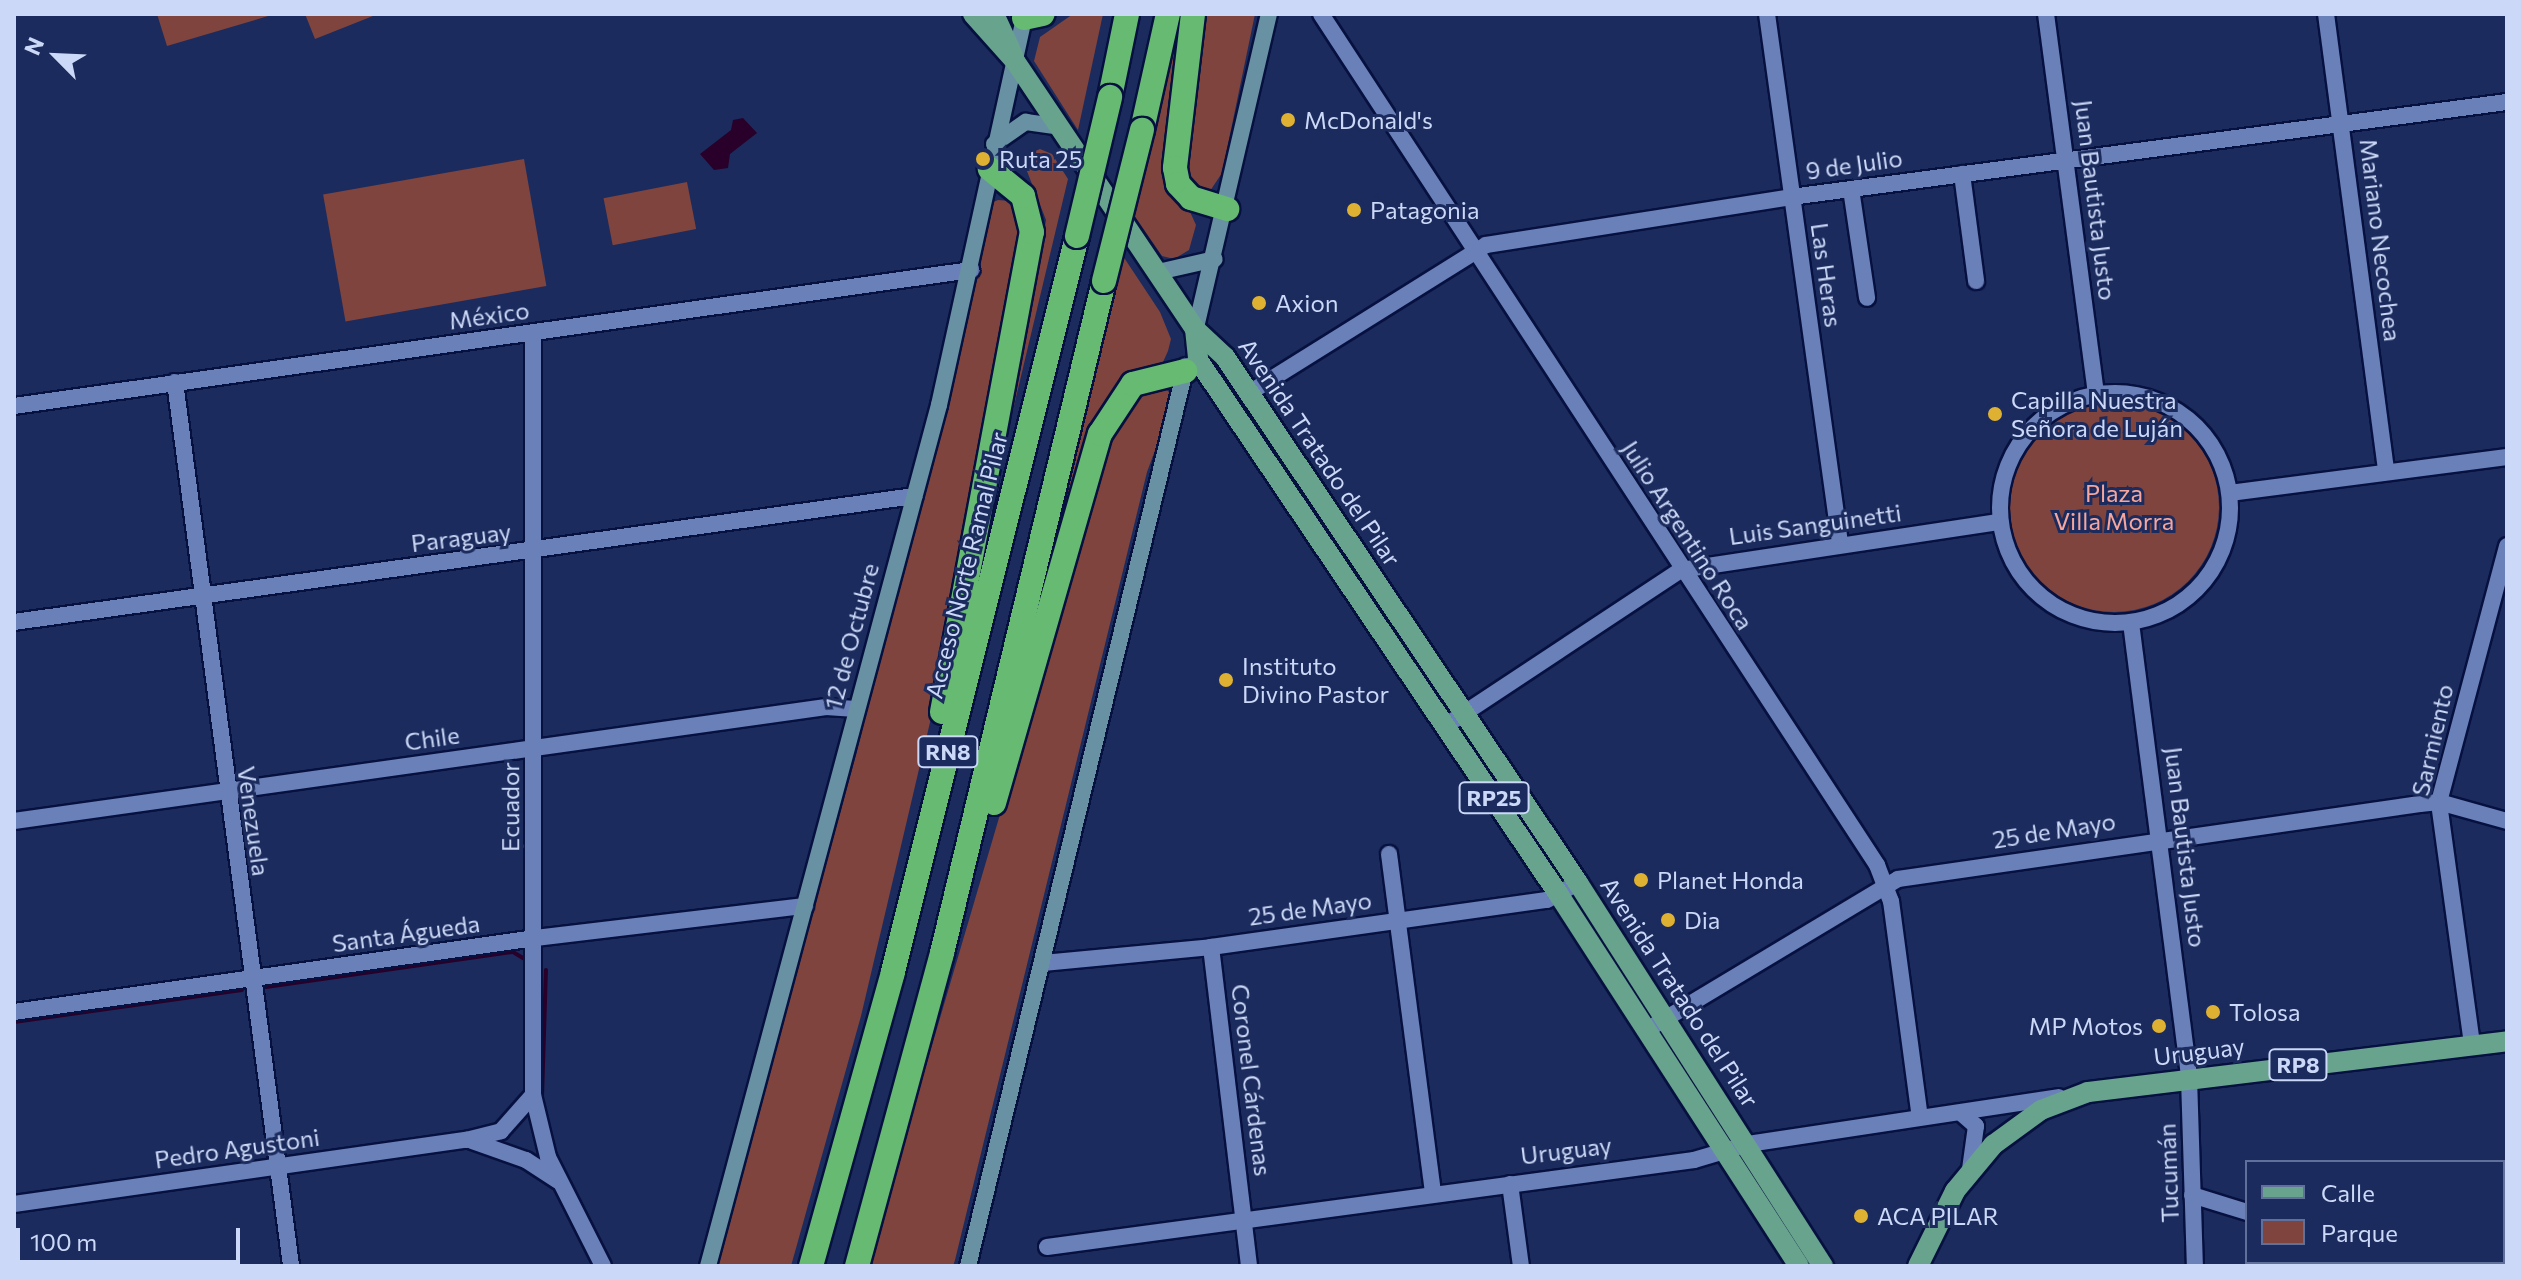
<!DOCTYPE html>
<html>
<head>
<meta charset="utf-8">
<style>
	body { margin:0 }
	#map { position:relative; width:2521px; height:1280px; overflow:hidden; background:#1b2b5d; font-family:Commissioner,sans-serif }
	div>[style] { position:absolute }
	.green>* { inset:0; background:#7f443d; transform-origin:0 0 }
	.round { border-radius:50% }
	.water>* { inset:0; background:#280029 }
	.stream>* { height:4px; margin:-2px; padding:0 2px; transform-origin:2px; border-radius:2px; background:#280029 }
	.roads { filter:drop-shadow(2px 0 #071140) drop-shadow(-2px 0 #071140) drop-shadow(0 2px #071140) drop-shadow(0 -2px #071140) }
	.street>* { height:16px; margin:-8px; padding:0 8px; transform-origin:8px; border-radius:8px; background:#6a80b9 }
	.street>.ring { margin:-8px; padding:0; box-sizing:content-box; background:none; border:16px solid #6a80b9; border-radius:50% }
	.secondary>* { height:16px; margin:-8px; padding:0 8px; transform-origin:8px; border-radius:8px; background:#6991a4 }
	.primary>* { height:20px; margin:-10px; padding:0 10px; transform-origin:10px; border-radius:10px; background:#68a38e }
	.highway>* { height:24px; margin:-12px; padding:0 12px; transform-origin:12px; border-radius:12px; background:#66ba72 }
	.bridges { filter:drop-shadow(2px 0 #071140) drop-shadow(-2px 0 #071140) drop-shadow(0 2px #071140) drop-shadow(0 -2px #071140) }
	.highway-bridge>* { height:24px; margin:-12px; padding:0 12px; transform-origin:12px; border-radius:12px; background:#66ba72 }
	.dots>* { width:22px; height:22px; translate:-50% -50%; box-sizing:border-box; border:4px solid #1b2b5d; border-radius:50% }
	span { translate:-50% -50%; white-space:nowrap; text-align:center; line-height:1.15; -webkit-text-stroke:6px #1b2b5d; paint-order:stroke }
	.shield-label span { padding:2px 6px; background:#1b2b5d; border:2px solid; border-radius:6px; -webkit-text-stroke-width:0 }
	.shield-label { font-size:22px; color:#cbd8f7; font-weight:700 }
	.poi-label { font-size:24px; color:#cbd8f7 }
	.left { translate:0 -50%; text-align:left }
	.right { translate:-100% -50%; text-align:right }
	.street-label { font-size:24px; color:#cbd8f7 }
	.park-label { font-size:24px; color:#f6a69c }
	.frame { position:absolute; inset:0; border:16px solid #cbd8f7; pointer-events:none }
	.legend { position:absolute; left:2245px; top:1160px; width:260px; height:104px; box-sizing:border-box; background:#1b2b5d; border:2px solid #61709b; margin:0; padding:10px 14px; list-style:none; font-size:24px; color:#cbd8f7 }
	.legend li { display:flex; align-items:center; gap:16px; height:40px }
	.legend b { width:40px; border:2px solid #61709b }
	.north { position:absolute; left:16px; top:16px; width:80px; height:80px; -webkit-text-stroke:6px #1b2b5d; paint-order:stroke; rotate:294deg; font-size:22px; font-weight:700; line-height:32px; text-align:center; color:#cbd8f7 }
	.north::after { content:''; display:block; margin:auto; width:28px; height:36px; background:#cbd8f7; clip-path:polygon(50% 0,100% 100%,50% 72%,0 100%) }
	.scale { position:absolute; left:16px; top:1228px; width:224px; height:36px; box-sizing:border-box; border:4px solid #cbd8f7; border-top:0; padding-left:10px; font-size:24px; line-height:28px; white-space:nowrap; color:#cbd8f7; -webkit-text-stroke:6px #1b2b5d; paint-order:stroke }
</style>
</head>
<body>
<div id="map">
	<div class="green">
		<i style="clip-path:polygon(157px 14px,275px 14px,167px 46px)"></i>
		<i style="clip-path:polygon(305px 14px,378px 14px,315px 39px)"></i>
		<i style="clip-path:polygon(1073px 14px,1103px 14px,1078px 130px,1034px 61px,1040px 37px)"></i>
		<i style="clip-path:polygon(1173px 14px,1186px 14px,1186px 203px,1196px 225px,1189px 250px,1174px 259px,1162px 256px,1129px 208px)"></i>
		<i style="clip-path:polygon(1199px 14px,1255px 14px,1222px 173px,1210px 191px,1192px 186px,1182px 164px)"></i>
		<i style="clip-path:polygon(1040px 149px,1052px 154px,1068px 179px,1012px 414px,1046px 220px,1025px 166px,1031px 153px)"></i>
		<i style="left:524px;top:159px;width:129px;height:204px;rotate:80deg"></i>
		<i style="left:687px;top:182px;width:48px;height:85px;rotate:79deg"></i>
		<i style="clip-path:polygon(998px 200px,1010px 201px,1021px 213px,1023px 228px,955px 616px,861px 1016px,791px 1266px,715px 1266px,856px 755px,991px 203px)"></i>
		<i style="clip-path:polygon(1119px 250px,1160px 312px,1171px 339px,1168px 351px,1163px 362px,1131px 376px,1042px 605px)"></i>
		<i style="clip-path:polygon(1161px 385px,1169px 392px,1167px 418px,1147px 472px,955px 1260px,953px 1266px,867px 1266px,1039px 682px,1100px 454px,1126px 399px)"></i>
		<i class="round" style="left:2009px;top:402px;width:210px;height:210px"></i>
	</div>
	<div class="water">
		<i style="clip-path:polygon(743px 118px,757px 133px,730px 154px,728px 168px,714px 170px,700px 154px,731px 130px,733px 120px)"></i>
	</div>
	<div class="stream">
		<i style="left:266px;top:987px;width:249px;rotate:-8.1deg"></i>
		<i style="left:513px;top:952px;width:12px;rotate:31deg"></i>
		<i style="left:14px;top:1022px;width:230px;rotate:-8deg"></i>
		<i style="left:542px;top:1096px;width:126px;rotate:-88.2deg"></i>
	</div>
	<div class="roads">
		<div class="street">
			<i style="left:1321px;top:14px;width:1017px;rotate:56.84deg"></i>
			<i style="left:1877px;top:865px;width:39px;rotate:69deg"></i>
			<i style="left:1891px;top:901px;width:218px;rotate:82.4deg"></i>
			<i style="left:1767px;top:14px;width:534px;rotate:82.14deg"></i>
			<i style="left:2046px;top:14px;width:382px;rotate:82.5deg"></i>
			<i style="left:2326px;top:14px;width:462px;rotate:82.5deg"></i>
			<i style="left:1962px;top:174px;width:108px;rotate:82.5deg"></i>
			<i style="left:1851px;top:189px;width:110px;rotate:81.6deg"></i>
			<i style="left:533px;top:333px;width:762px;rotate:90deg"></i>
			<i style="left:533px;top:1095px;width:64px;rotate:76.4deg"></i>
			<i style="left:548px;top:1157px;width:122px;rotate:63.2deg"></i>
			<i style="left:175px;top:382px;width:892px;rotate:82.52deg"></i>
			<i class="ring" style="left:2000px;top:393px;width:214px;height:214px"></i>
			<i style="left:1249px;top:393px;width:279px;rotate:-32deg"></i>
			<i style="left:1486px;top:245px;width:309px;rotate:-8.9deg"></i>
			<i style="left:1791px;top:197px;width:722px;rotate:-7.56deg"></i>
			<i style="left:14px;top:406px;width:967px;rotate:-8.09deg"></i>
			<i style="left:2230px;top:493px;width:279px;rotate:-7.4deg"></i>
			<i style="left:14px;top:622px;width:909px;rotate:-7.97deg"></i>
			<i style="left:2131px;top:623px;width:459px;rotate:82.7deg"></i>
			<i style="left:2189px;top:1078px;width:188px;rotate:88.2deg"></i>
			<i style="left:1445px;top:726px;width:283px;rotate:-33.5deg"></i>
			<i style="left:1681px;top:570px;width:323px;rotate:-8.6deg"></i>
			<i style="left:14px;top:821px;width:820px;rotate:-7.99deg"></i>
			<i style="left:826px;top:707px;width:30px;rotate:4deg"></i>
			<i style="left:1389px;top:854px;width:342px;rotate:82.6deg"></i>
			<i style="left:1211px;top:947px;width:321px;rotate:83.2deg"></i>
			<i style="left:1043px;top:963px;width:169px;rotate:-5.4deg"></i>
			<i style="left:1211px;top:947px;width:339px;rotate:-8deg"></i>
			<i style="left:1547px;top:900px;width:35px;rotate:-29deg"></i>
			<i style="left:14px;top:1012px;width:526px;rotate:-8.08deg"></i>
			<i style="left:535px;top:938px;width:272px;rotate:-6.8deg"></i>
			<i style="left:1655px;top:1025px;width:283px;rotate:-31deg"></i>
			<i style="left:1898px;top:879px;width:527px;rotate:-8.18deg"></i>
			<i style="left:2420px;top:804px;width:19px;rotate:-6deg"></i>
			<i style="left:2439px;top:802px;width:71px;rotate:15.6deg"></i>
			<i style="left:2472px;top:1044px;width:244px;rotate:-97.8deg"></i>
			<i style="left:2439px;top:802px;width:265px;rotate:-75.1deg"></i>
			<i style="left:1961px;top:1113px;width:20px;rotate:41deg"></i>
			<i style="left:1976px;top:1126px;width:43px;rotate:97.9deg"></i>
			<i style="left:472px;top:1141px;width:57px;rotate:19.4deg"></i>
			<i style="left:526px;top:1160px;width:38px;rotate:33deg"></i>
			<i style="left:1510px;top:1184px;width:83px;rotate:82.4deg"></i>
			<i style="left:2192px;top:1195px;width:58px;rotate:17.2deg"></i>
			<i style="left:14px;top:1204px;width:457px;rotate:-8.1deg"></i>
			<i style="left:466px;top:1140px;width:36px;rotate:-14deg"></i>
			<i style="left:501px;top:1131px;width:48px;rotate:-48.4deg"></i>
			<i style="left:1047px;top:1247px;width:653px;rotate:-7.66deg"></i>
			<i style="left:1694px;top:1160px;width:56px;rotate:-16.5deg"></i>
			<i style="left:1748px;top:1144px;width:314px;rotate:-8.6deg"></i>
			<i style="left:2406px;top:1262px;width:14px;rotate:17deg"></i>
		</div>
		<div class="secondary">
			<i style="left:994px;top:144px;width:39px;rotate:-35deg"></i>
			<i style="left:1026px;top:122px;width:34px;rotate:8deg"></i>
			<i style="left:1158px;top:272px;width:58px;rotate:-12.8deg"></i>
			<i style="left:1194px;top:336px;width:331px;rotate:-76.9deg"></i>
			<i style="left:708px;top:1266px;width:891px;rotate:-74.98deg"></i>
			<i style="left:939px;top:405px;width:400px;rotate:-77.6deg"></i>
			<i style="left:968px;top:1266px;width:926px;rotate:-76.38deg"></i>
		</div>
		<div class="primary">
			<i style="left:973px;top:14px;width:63px;rotate:48.2deg"></i>
			<i style="left:1015px;top:61px;width:323px;rotate:56.1deg"></i>
			<i style="left:1195px;top:329px;width:41px;rotate:43deg"></i>
			<i style="left:1225px;top:357px;width:633px;rotate:56.13deg"></i>
			<i style="left:1578px;top:883px;width:455px;rotate:57.4deg"></i>
			<i style="left:994px;top:14px;width:47px;rotate:65.1deg"></i>
			<i style="left:1195px;top:329px;width:31px;rotate:84deg"></i>
			<i style="left:1198px;top:360px;width:645px;rotate:55.99deg"></i>
			<i style="left:1559px;top:895px;width:442px;rotate:57.1deg"></i>
			<i style="left:1918px;top:1266px;width:84px;rotate:-63.7deg"></i>
			<i style="left:1955px;top:1191px;width:60px;rotate:-50.4deg"></i>
			<i style="left:1993px;top:1145px;width:59px;rotate:-36.1deg"></i>
			<i style="left:2041px;top:1110px;width:50px;rotate:-21deg"></i>
			<i style="left:2088px;top:1092px;width:422px;rotate:-6.9deg"></i>
		</div>
		<div class="highway">
			<i style="left:1193px;top:14px;width:155px;rotate:96.7deg"></i>
			<i style="left:1175px;top:168px;width:16px;rotate:79deg"></i>
			<i style="left:1178px;top:184px;width:19px;rotate:47deg"></i>
			<i style="left:1191px;top:198px;width:38px;rotate:17deg"></i>
			<i style="left:1024px;top:18px;width:19px;rotate:-12deg"></i>
			<i style="left:1110px;top:97px;width:85px;rotate:-78.4deg"></i>
			<i style="left:1142px;top:130px;width:119px;rotate:-77.4deg"></i>
			<i style="left:942px;top:712px;width:488px;rotate:-79.4deg"></i>
			<i style="left:1032px;top:232px;width:37px;rotate:-104deg"></i>
			<i style="left:1023px;top:196px;width:43px;rotate:-140.7deg"></i>
			<i style="left:994px;top:803px;width:384px;rotate:-74deg"></i>
			<i style="left:1100px;top:434px;width:60px;rotate:-56.6deg"></i>
			<i style="left:1133px;top:384px;width:54px;rotate:-14deg"></i>
			<i style="left:811px;top:1266px;width:305px;rotate:-74.4deg"></i>
			<i style="left:893px;top:972px;width:759px;rotate:-75.96deg"></i>
			<i style="left:857px;top:1266px;width:324px;rotate:-74.8deg"></i>
			<i style="left:942px;top:953px;width:691px;rotate:-76.45deg"></i>
		</div>
	</div>
	<div class="bridges">
		<div class="highway-bridge">
			<i style="left:1077px;top:236px;width:143px;rotate:-76.6deg"></i>
			<i style="left:1104px;top:281px;width:156px;rotate:-75.9deg"></i>
		</div>
	</div>
	<div class="dots">
		<i style="left:1288px;top:120px;background:#deb133"></i>
		<i style="left:983px;top:159px;background:#deb133"></i>
		<i style="left:1354px;top:210px;background:#deb133"></i>
		<i style="left:1259px;top:303px;background:#deb133"></i>
		<i style="left:1995px;top:414px;background:#deb133"></i>
		<i style="left:1226px;top:680px;background:#deb133"></i>
		<i style="left:1641px;top:880px;background:#deb133"></i>
		<i style="left:1668px;top:920px;background:#deb133"></i>
		<i style="left:2213px;top:1012px;background:#deb133"></i>
		<i style="left:2159px;top:1026px;background:#deb133"></i>
		<i style="left:1861px;top:1216px;background:#deb133"></i>
	</div>
	<div class="shield-label">
		<span style="left:948px;top:752px">RN8</span>
		<span style="left:1494px;top:798px">RP25</span>
		<span style="left:2298px;top:1065px">RP8</span>
	</div>
	<div class="poi-label">
		<span class="left" style="left:1304px;top:120px">McDonald's</span>
		<span class="left" style="left:999px;top:159px">Ruta 25</span>
		<span class="left" style="left:1370px;top:210px">Patagonia</span>
		<span class="left" style="left:1275px;top:303px">Axion</span>
		<span class="left" style="left:2011px;top:414px">Capilla Nuestra<br>Señora de Luján</span>
		<span class="left" style="left:1242px;top:680px">Instituto<br>Divino Pastor</span>
		<span class="left" style="left:1657px;top:880px">Planet Honda</span>
		<span class="left" style="left:1684px;top:920px">Dia</span>
		<span class="left" style="left:2229px;top:1012px">Tolosa</span>
		<span class="right" style="left:2143px;top:1026px">MP Motos</span>
		<span class="left" style="left:1877px;top:1216px">ACA PILAR</span>
	</div>
	<div class="street-label">
		<span style="left:1854px;top:164px;rotate:-8deg">9 de Julio</span>
		<span style="left:2096px;top:200px;rotate:83deg">Juan Bautista Justo</span>
		<span style="left:2381px;top:240px;rotate:83deg">Mariano Necochea</span>
		<span style="left:1827px;top:275px;rotate:82deg">Las Heras</span>
		<span style="left:489px;top:315px;rotate:-8deg">México</span>
		<span style="left:1320px;top:452px;rotate:56deg">Avenida Tratado del Pilar</span>
		<span style="left:1815px;top:524px;rotate:-8deg">Luis Sanguinetti</span>
		<span style="left:1688px;top:535px;rotate:57deg">Julio Argentino Roca</span>
		<span style="left:461px;top:537px;rotate:-7deg">Paraguay</span>
		<span style="left:966px;top:565px;rotate:-76deg">Acceso Norte Ramal Pilar</span>
		<span style="left:851px;top:636px;rotate:-75deg">12 de Octubre</span>
		<span style="left:432px;top:738px;rotate:-8deg">Chile</span>
		<span style="left:2432px;top:740px;rotate:-77deg">Sarmiento</span>
		<span style="left:510px;top:807px;rotate:-90deg">Ecuador</span>
		<span style="left:254px;top:821px;rotate:82deg">Venezuela</span>
		<span style="left:2054px;top:830px;rotate:-9deg">25 de Mayo</span>
		<span style="left:2186px;top:847px;rotate:83deg">Juan Bautista Justo</span>
		<span style="left:1310px;top:908px;rotate:-8deg">25 de Mayo</span>
		<span style="left:406px;top:933px;rotate:-8deg">Santa Águeda</span>
		<span style="left:1680px;top:992px;rotate:57deg">Avenida Tratado del Pilar</span>
		<span style="left:2199px;top:1051px;rotate:-7deg">Uruguay</span>
		<span style="left:1252px;top:1080px;rotate:83deg">Coronel Cárdenas</span>
		<span style="left:237px;top:1148px;rotate:-8deg">Pedro Agustoni</span>
		<span style="left:1566px;top:1150px;rotate:-7deg">Uruguay</span>
		<span style="left:2168px;top:1173px;rotate:-92deg">Tucumán</span>
	</div>
	<div class="park-label">
		<span style="left:2114px;top:507px">Plaza<br>Villa Morra</span>
	</div>
	<div class="frame"></div>
	<ul class="legend">
	<li><b style="height:10px;background:#68a38e"></b>Calle</li>
	<li><b style="height:22px;background:#7f443d"></b>Parque</li>
	</ul>
	<div class="north">N</div>
	<div class="scale">100 m</div>
</div>
</body>
</html>
